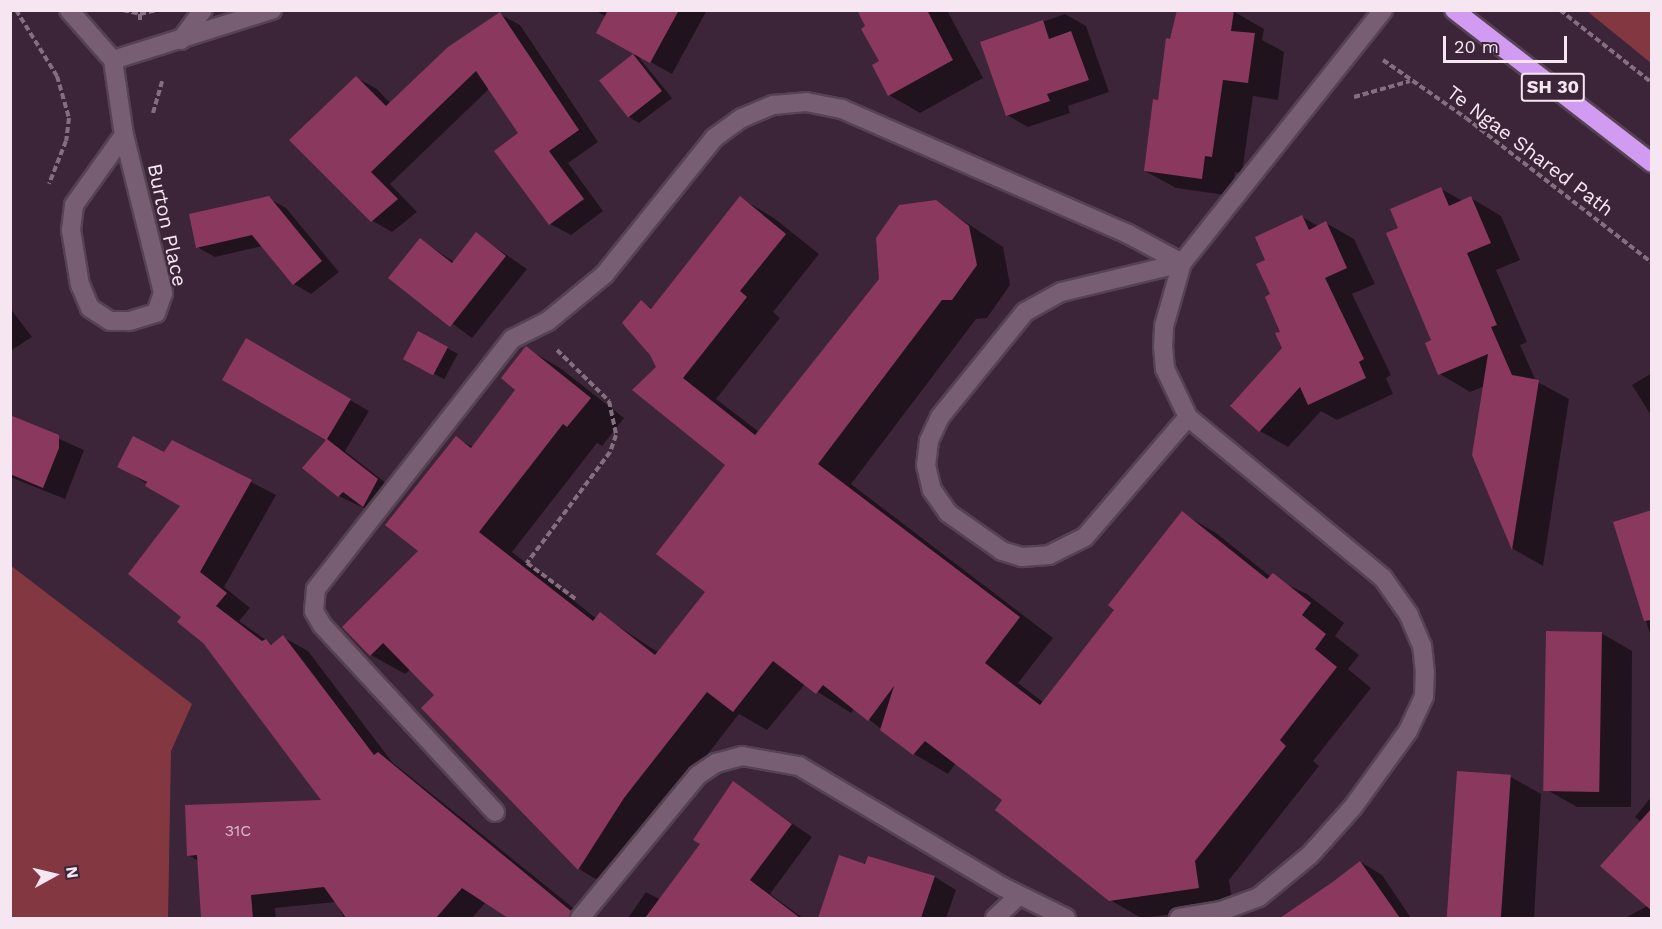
<!DOCTYPE html>
<html>
<head>
<meta charset="utf-8">
<style>
	body { margin:0 }
	#map { position:relative; width:1662px; height:929px; overflow:hidden; background:#3d2539; font-family:"Work Sans",sans-serif }
	div>[style] { position:absolute }
	.green>* { inset:0; background:#833841 }
	.shadow>* { inset:0; background:#0007; transform-origin:0 0 }
	.building>* { inset:0; background:#8a385e; transform-origin:0 0 }
	.path>* { height:4px; margin-top:-2px; transform-origin:0; background:repeating-linear-gradient(90deg,#836f80 0 6px,transparent 0 9px) }
	.roads { filter:drop-shadow(2px 0 #554252) drop-shadow(-2px 0 #554252) drop-shadow(0 2px #554252) drop-shadow(0 -2px #554252) }
	.street>* { height:18px; margin:-9px; padding:0 9px; transform-origin:9px; border-radius:9px; background:#785e73 }
	.highway>* { height:18px; margin:-9px; padding:0 9px; transform-origin:9px; border-radius:9px; background:#d29bf2 }
	span { translate:-50% -50%; white-space:nowrap; text-align:center; line-height:1.15; -webkit-text-stroke:4.5px #3d2539; paint-order:stroke }
	.number-label { font-size:16px; color:#dabacd }
	.number-label span { -webkit-text-stroke-width:0 }
	.shield-label span { padding:2px 4px; background:#3d2539; border:2px solid; border-radius:4px; -webkit-text-stroke-width:0 }
	.shield-label { font-size:18px; color:#f5e6f2; font-weight:700 }
	.street-label { font-size:20px; color:#f5e6f2 }
	.frame { position:absolute; inset:0; border:12px solid #f5e6f2; pointer-events:none }
	.north { position:absolute; left:24px; top:845px; width:60px; height:60px; -webkit-text-stroke:4px #3d2539; paint-order:stroke; rotate:82deg; font-size:16px; font-weight:700; line-height:24px; text-align:center; color:#f5e6f2 }
	.north::after { content:''; display:block; margin:auto; width:21px; height:27px; background:#f5e6f2; clip-path:polygon(50% 0,100% 100%,50% 72%,0 100%) }
	.scale { position:absolute; left:1443px; top:36px; width:124px; height:27px; box-sizing:border-box; border:3px solid #f5e6f2; border-top:0; padding-left:8px; font-size:18px; line-height:21px; white-space:nowrap; color:#f5e6f2; -webkit-text-stroke:4px #3d2539; paint-order:stroke }
</style>
</head>
<body>
<div id="map">
	<div class="green">
		<i style="clip-path:polygon(1587px 11px,1651px 11px,1651px 63px)"></i>
		<i style="clip-path:polygon(10px 565px,192px 704px,171px 751px,168px 918px,11px 918px)"></i>
	</div>
	<div class="shadow">
		<i style="clip-path:polygon(595px 10px,707px 10px,672px 74px,636px 54px,672px 98px,639px 123px,629px 117px,600px 80px,635px 54px,606px 17px)"></i>
		<i style="clip-path:polygon(858px 10px,947px 10px,983px 78px,920px 113px,889px 95px,874px 66px,881px 62px)"></i>
		<i style="clip-path:polygon(1233px 11px,1264px 29px,1262px 40px,1284px 52px,1278px 100px,1253px 96px,1242px 173px,1235px 172px,1232px 196px,1176px 188px,1145px 171px,1174px 24px)"></i>
		<i style="clip-path:polygon(500px 14px,520px 25px,598px 142px,568px 163px,603px 211px,571px 235px,550px 224px,520px 134px,490px 88px,390px 184px,417px 212px,392px 232px,371px 220px,357px 78px,377px 89px,391px 104px)"></i>
		<i style="clip-path:polygon(1065px 14px,1086px 26px,1109px 92px,1068px 106px,1070px 113px,1028px 127px,1007px 115px,982px 43px)"></i>
		<i style="clip-path:polygon(1441px 189px,1463px 201px,1471px 198px,1501px 216px,1520px 260px,1496px 270px,1527px 342px,1520px 345px,1536px 381px,1569px 399px,1543px 566px,1513px 549px,1474px 455px,1485px 386px,1470px 392px,1440px 374px,1400px 228px)"></i>
		<i style="clip-path:polygon(268px 198px,286px 208px,339px 272px,311px 294px,294px 284px,263px 246px,215px 257px,197px 247px)"></i>
		<i style="clip-path:polygon(740px 198px,774px 218px,819px 254px,773px 312px,780px 318px,716px 399px,759px 432px,881px 280px,935px 202px,1003px 247px,1010px 285px,987px 318px,976px 319px,851px 484px,1053px 638px,1018px 683px,1044px 703px,1116px 610px,1182px 513px,1216px 533px,1271px 577px,1307px 594px,1344px 623px,1335px 636px,1359px 655px,1348px 669px,1371px 688px,1313px 761px,1319px 766px,1229px 880px,1233px 907px,1141px 918px,1110px 900px,1004px 800px,956px 763px,948px 774px,914px 754px,854px 708px,851px 713px,805px 684px,767px 730px,739px 714px,658px 818px,612px 889px,579px 869px,423px 709px,436px 695px,411px 669px,405px 674px,371px 655px,420px 551px,456px 438px,473px 447px,518px 390px,526px 348px,560px 368px,624px 418px,602px 446px,597px 443px,512px 552px,597px 619px,600px 614px,659px 653px,707px 591px,727px 464px,657px 368px,642px 302px,653px 309px)"></i>
		<i style="clip-path:polygon(1302px 217px,1318px 226px,1326px 223px,1354px 239px,1375px 284px,1352px 294px,1391px 375px,1386px 378px,1393px 394px,1337px 420px,1321px 411px,1288px 447px,1260px 431px,1233px 406px,1284px 349px,1267px 261px)"></i>
		<i style="clip-path:polygon(476px 234px,527px 269px,472px 338px,390px 278px,420px 239px,454px 262px)"></i>
		<i style="clip-path:polygon(10px 308px,32px 337px,10px 351px)"></i>
		<i style="left:419px;top:333px;width:44px;height:29px;rotate:28deg"></i>
		<i style="clip-path:polygon(247px 340px,369px 411px,345px 451px,396px 491px,382px 517px,339px 496px,304px 468px,328px 440px,224px 379px)"></i>
		<i style="clip-path:polygon(1652px 373px,1652px 417px,1632px 385px)"></i>
		<i style="clip-path:polygon(10px 417px,84px 450px,65px 499px,10px 477px)"></i>
		<i style="clip-path:polygon(172px 441px,276px 495px,224px 587px,250px 608px,239px 621px,273px 645px,283px 637px,308px 651px,392px 762px,582px 915px,580px 918px,511px 918px,486px 902px,472px 918px,344px 918px,336px 902px,275px 908px,276px 918px,203px 918px,199px 861px,188px 855px,324px 802px,183px 617px,182px 506px,119px 466px,165px 454px)"></i>
		<i style="clip-path:polygon(1652px 511px,1652px 640px,1615px 523px)"></i>
		<i style="clip-path:polygon(1601px 633px,1632px 651px,1631px 807px,1577px 807px,1547px 790px)"></i>
		<i style="clip-path:polygon(1458px 773px,1511px 777px,1541px 794px,1534px 918px,1449px 918px)"></i>
		<i style="clip-path:polygon(734px 783px,812px 837px,770px 894px,803px 918px,628px 918px,646px 892px,661px 900px,702px 844px)"></i>
		<i style="clip-path:polygon(1652px 796px,1652px 918px,1625px 918px,1649px 905px,1641px 822px,1635px 817px)"></i>
		<i style="clip-path:polygon(869px 858px,935px 877px,956px 890px,946px 918px,831px 918px,822px 913px)"></i>
		<i style="clip-path:polygon(1361px 862px,1382px 875px,1411px 918px,1297px 918px)"></i>
	</div>
	<div class="building">
		<i style="clip-path:polygon(608px 10px,679px 10px,650px 63px,596px 33px)"></i>
		<i style="clip-path:polygon(857px 10px,927px 10px,953px 60px,888px 96px,872px 65px,879px 61px,861px 29px,865px 26px)"></i>
		<i style="clip-path:polygon(1177px 10px,1234px 10px,1231px 31px,1255px 33px,1248px 83px,1223px 80px,1212px 157px,1205px 156px,1202px 179px,1144px 171px,1153px 99px,1158px 100px,1166px 38px,1170px 39px)"></i>
		<i style="clip-path:polygon(500px 12px,579px 130px,549px 151px,584px 199px,549px 225px,494px 151px,518px 133px,476px 71px,371px 172px,398px 199px,371px 222px,289px 140px,356px 76px,386px 106px,448px 47px)"></i>
		<i style="clip-path:polygon(1043px 20px,1049px 39px,1071px 31px,1089px 80px,1047px 94px,1050px 101px,1006px 116px,980px 42px)"></i>
		<i style="left:633px;top:54px;width:47px;height:43px;rotate:52deg"></i>
		<i style="clip-path:polygon(1441px 187px,1449px 206px,1471px 196px,1491px 243px,1467px 253px,1497px 325px,1491px 327px,1512px 375px,1539px 380px,1512px 550px,1472px 455px,1488px 354px,1438px 375px,1425px 343px,1431px 340px,1386px 233px,1398px 228px,1390px 209px)"></i>
		<i style="clip-path:polygon(269px 196px,322px 261px,293px 285px,252px 235px,196px 248px,189px 214px)"></i>
		<i style="clip-path:polygon(740px 196px,786px 234px,740px 291px,747px 297px,683px 378px,755px 435px,879px 279px,876px 238px,899px 205px,936px 200px,969px 226px,977px 265px,952px 300px,942px 300px,818px 464px,1020px 617px,985px 663px,1040px 705px,1114px 610px,1108px 605px,1182px 511px,1267px 579px,1273px 573px,1311px 603px,1302px 615px,1326px 634px,1315px 649px,1337px 667px,1280px 740px,1286px 746px,1195px 861px,1199px 888px,1109px 901px,995px 810px,1002px 800px,925px 741px,913px 755px,880px 730px,894px 686px,868px 721px,823px 685px,816px 694px,773px 661px,733px 712px,707px 692px,624px 798px,578px 870px,421px 708px,434px 695px,383px 643px,370px 656px,342px 627px,418px 551px,385px 525px,456px 436px,471px 448px,515px 390px,501px 378px,526px 346px,591px 398px,567px 427px,563px 424px,479px 532px,593px 621px,600px 612px,655px 655px,705px 592px,656px 554px,725px 465px,632px 390px,656px 367px,650px 355px,622px 323px,641px 300px,651px 309px)"></i>
		<i style="clip-path:polygon(1302px 215px,1309px 230px,1326px 221px,1347px 268px,1325px 278px,1364px 359px,1359px 362px,1366px 378px,1308px 405px,1300px 387px,1259px 432px,1230px 406px,1282px 348px,1275px 333px,1280px 332px,1265px 297px,1270px 294px,1256px 264px,1265px 260px,1255px 237px)"></i>
		<i style="clip-path:polygon(476px 232px,506px 256px,450px 327px,388px 278px,420px 238px,452px 263px)"></i>
		<i style="left:418px;top:331px;width:34px;height:32px;rotate:28deg"></i>
		<i style="clip-path:polygon(246px 338px,351px 399px,327px 439px,378px 479px,363px 507px,343px 492px,338px 497px,302px 468px,326px 440px,222px 380px)"></i>
		<i style="clip-path:polygon(10px 415px,59px 435px,59px 448px,43px 488px,10px 474px)"></i>
		<i style="clip-path:polygon(133px 436px,164px 452px,172px 440px,252px 480px,200px 572px,227px 593px,216px 606px,262px 641px,266px 639px,271px 645px,283px 635px,374px 755px,378px 752px,571px 911px,569px 918px,508px 918px,462px 888px,436px 918px,346px 918px,324px 887px,251px 895px,253px 918px,201px 918px,197px 855px,187px 856px,185px 805px,321px 800px,203px 643px,177px 622px,181px 617px,128px 574px,180px 506px,145px 486px,147px 482px,117px 467px)"></i>
		<i style="clip-path:polygon(1652px 510px,1652px 620px,1644px 621px,1613px 522px)"></i>
		<i style="left:1546px;top:631px;width:56px;height:160px;rotate:1deg"></i>
		<i style="left:1457px;top:771px;width:54px;height:147px;rotate:4deg"></i>
		<i style="clip-path:polygon(733px 781px,792px 824px,750px 880px,800px 918px,645px 918px,700px 844px,693px 840px)"></i>
		<i style="clip-path:polygon(1652px 808px,1652px 911px,1600px 866px)"></i>
		<i style="clip-path:polygon(839px 855px,865px 864px,868px 856px,935px 876px,921px 918px,818px 918px)"></i>
		<i style="clip-path:polygon(1360px 861px,1400px 918px,1280px 918px,1334px 881px)"></i>
	</div>
	<div class="path">
		<i style="left:16px;top:10px;width:78px;rotate:58.2deg"></i>
		<i style="left:57px;top:76px;width:44px;rotate:74.1deg"></i>
		<i style="left:69px;top:118px;width:23px;rotate:97deg"></i>
		<i style="left:66px;top:141px;width:46px;rotate:111.6deg"></i>
		<i style="left:123px;top:10px;width:17px;rotate:13deg"></i>
		<i style="left:140px;top:14px;width:6px;rotate:90deg"></i>
		<i style="left:1560px;top:10px;width:117px;rotate:38.4deg"></i>
		<i style="left:140px;top:14px;width:17px;rotate:-13deg"></i>
		<i style="left:1383px;top:60px;width:101px;rotate:34.9deg"></i>
		<i style="left:1466px;top:118px;width:236px;rotate:37.9deg"></i>
		<i style="left:1354px;top:97px;width:58px;rotate:-15.9deg"></i>
		<i style="left:153px;top:113px;width:35px;rotate:-74deg"></i>
		<i style="left:557px;top:350px;width:73px;rotate:44.4deg"></i>
		<i style="left:609px;top:401px;width:35px;rotate:78deg"></i>
		<i style="left:616px;top:435px;width:18px;rotate:109deg"></i>
		<i style="left:610px;top:452px;width:139px;rotate:126.8deg"></i>
		<i style="left:527px;top:563px;width:62px;rotate:36.5deg"></i>
	</div>
	<div class="roads">
		<div class="street">
			<i style="left:69px;top:10px;width:67px;rotate:48.7deg"></i>
			<i style="left:113px;top:60px;width:167px;rotate:-17.5deg"></i>
			<i style="left:181px;top:40px;width:37px;rotate:-54deg"></i>
			<i style="left:113px;top:60px;width:76px;rotate:81.7deg"></i>
			<i style="left:124px;top:135px;width:163px;rotate:76.1deg"></i>
			<i style="left:163px;top:293px;width:21px;rotate:109deg"></i>
			<i style="left:156px;top:313px;width:28px;rotate:163deg"></i>
			<i style="left:129px;top:321px;width:19px;rotate:180deg"></i>
			<i style="left:110px;top:321px;width:24px;rotate:-147deg"></i>
			<i style="left:90px;top:308px;width:25px;rotate:-113deg"></i>
			<i style="left:80px;top:285px;width:56px;rotate:-99.3deg"></i>
			<i style="left:71px;top:230px;width:25px;rotate:-83deg"></i>
			<i style="left:74px;top:205px;width:86px;rotate:-54.5deg"></i>
			<i style="left:1182px;top:263px;width:124px;rotate:166.5deg"></i>
			<i style="left:1061px;top:292px;width:41px;rotate:150.9deg"></i>
			<i style="left:1025px;top:312px;width:135px;rotate:129deg"></i>
			<i style="left:940px;top:417px;width:26px;rotate:115deg"></i>
			<i style="left:929px;top:441px;width:24px;rotate:97deg"></i>
			<i style="left:926px;top:465px;width:26px;rotate:77deg"></i>
			<i style="left:932px;top:490px;width:28px;rotate:55deg"></i>
			<i style="left:948px;top:513px;width:66px;rotate:35.1deg"></i>
			<i style="left:1002px;top:551px;width:21px;rotate:17deg"></i>
			<i style="left:1022px;top:557px;width:27px;rotate:-4deg"></i>
			<i style="left:1049px;top:555px;width:40px;rotate:-26.6deg"></i>
			<i style="left:1085px;top:537px;width:158px;rotate:-49.4deg"></i>
			<i style="left:495px;top:812px;width:255px;rotate:-132.8deg"></i>
			<i style="left:322px;top:625px;width:16px;rotate:-120deg"></i>
			<i style="left:314px;top:611px;width:22px;rotate:-85deg"></i>
			<i style="left:316px;top:589px;width:318px;rotate:-51.9deg"></i>
			<i style="left:512px;top:339px;width:40px;rotate:-26.6deg"></i>
			<i style="left:548px;top:321px;width:72px;rotate:-39.4deg"></i>
			<i style="left:604px;top:275px;width:176px;rotate:-51.2deg"></i>
			<i style="left:714px;top:138px;width:34px;rotate:-36deg"></i>
			<i style="left:742px;top:118px;width:34px;rotate:-23deg"></i>
			<i style="left:773px;top:105px;width:33px;rotate:-5deg"></i>
			<i style="left:806px;top:102px;width:37px;rotate:11deg"></i>
			<i style="left:842px;top:109px;width:312px;rotate:23.6deg"></i>
			<i style="left:1128px;top:234px;width:61px;rotate:28.2deg"></i>
			<i style="left:1182px;top:263px;width:323px;rotate:-51.5deg"></i>
			<i style="left:580px;top:918px;width:185px;rotate:-50.5deg"></i>
			<i style="left:698px;top:775px;width:22px;rotate:-34deg"></i>
			<i style="left:716px;top:763px;width:27px;rotate:-15deg"></i>
			<i style="left:742px;top:756px;width:58px;rotate:10deg"></i>
			<i style="left:799px;top:766px;width:237px;rotate:30.7deg"></i>
			<i style="left:1003px;top:887px;width:70px;rotate:26.2deg"></i>
			<i style="left:995px;top:918px;width:33px;rotate:-43deg"></i>
			<i style="left:1179px;top:918px;width:43px;rotate:-9.5deg"></i>
			<i style="left:1221px;top:911px;width:40px;rotate:-20.2deg"></i>
			<i style="left:1259px;top:897px;width:66px;rotate:-39.5deg"></i>
			<i style="left:1310px;top:855px;width:64px;rotate:-48.1deg"></i>
			<i style="left:1353px;top:807px;width:94px;rotate:-54.1deg"></i>
			<i style="left:1408px;top:731px;width:38px;rotate:-65deg"></i>
			<i style="left:1424px;top:696px;width:23px;rotate:-88deg"></i>
			<i style="left:1425px;top:673px;width:27px;rotate:-96deg"></i>
			<i style="left:1422px;top:646px;width:34px;rotate:-113deg"></i>
			<i style="left:1409px;top:615px;width:45px;rotate:-125.1deg"></i>
			<i style="left:1383px;top:578px;width:253px;rotate:-140.5deg"></i>
			<i style="left:1188px;top:417px;width:53px;rotate:-115.6deg"></i>
			<i style="left:1165px;top:369px;width:22px;rotate:-95deg"></i>
			<i style="left:1163px;top:347px;width:21px;rotate:-87deg"></i>
			<i style="left:1164px;top:326px;width:66px;rotate:-74.1deg"></i>
		</div>
		<div class="highway">
			<i style="left:1454px;top:10px;width:250px;rotate:37.7deg"></i>
		</div>
	</div>
	<div class="number-label">
		<span style="left:238px;top:831px">31C</span>
	</div>
	<div class="shield-label">
		<span style="left:1553px;top:87px">SH 30</span>
	</div>
	<div class="street-label">
		<span style="left:1530px;top:151px;rotate:37deg">Te Ngae Shared Path</span>
		<span style="left:167px;top:225px;rotate:78deg">Burton Place</span>
	</div>
	<div class="frame"></div>
	<div class="north">N</div>
	<div class="scale">20 m</div>
</div>
</body>
</html>
